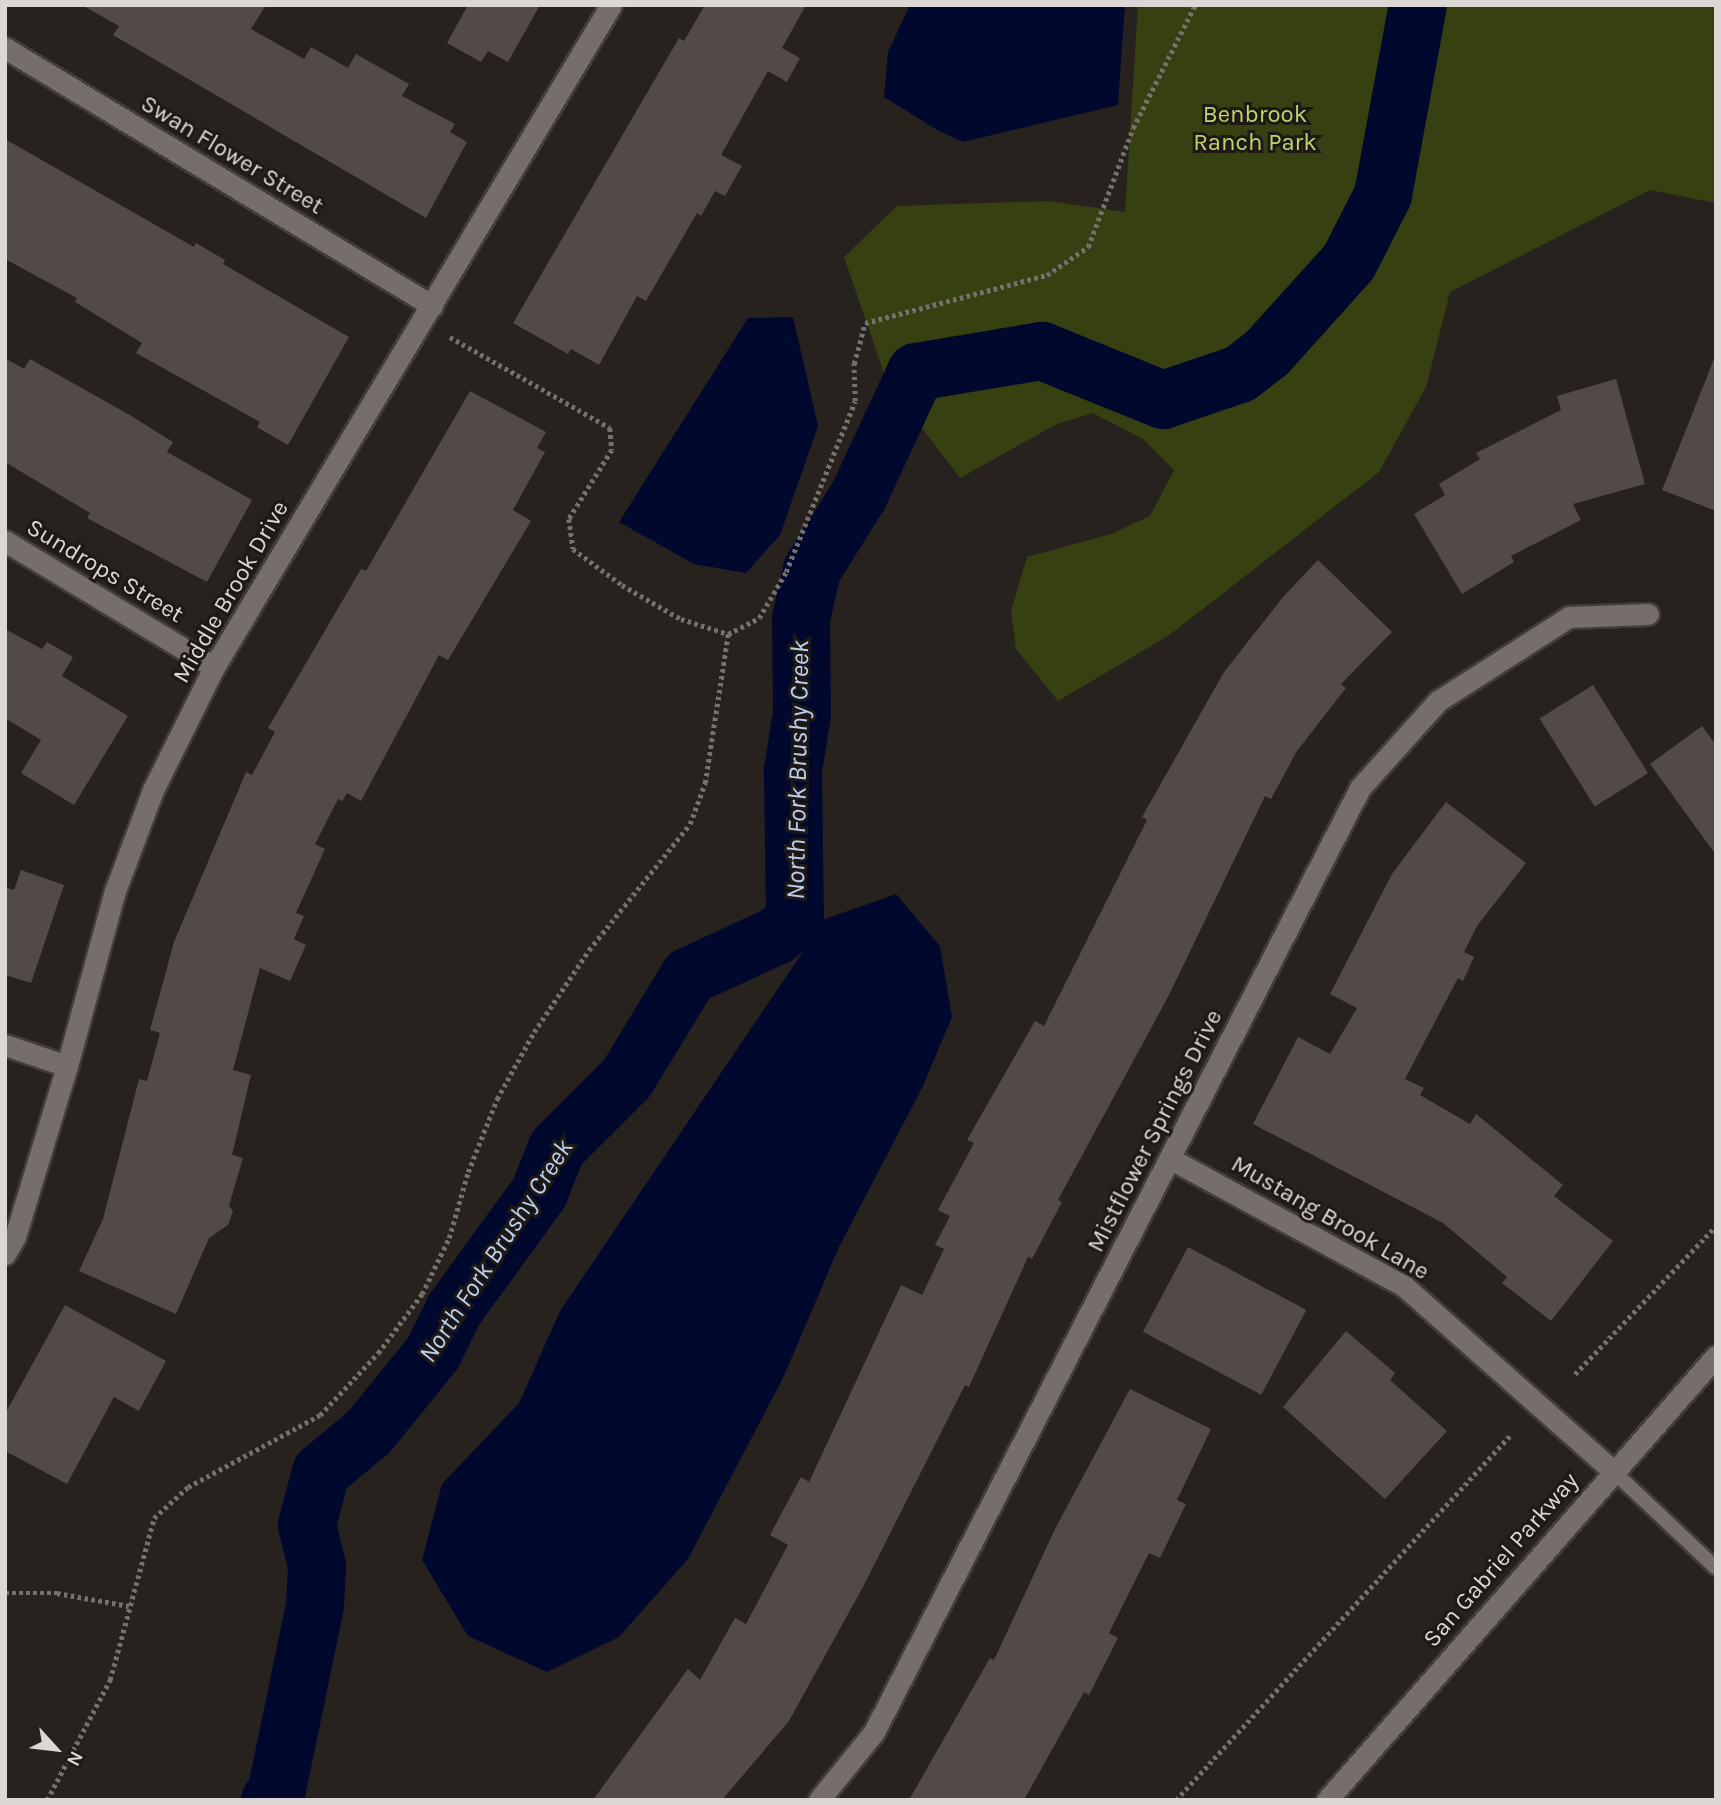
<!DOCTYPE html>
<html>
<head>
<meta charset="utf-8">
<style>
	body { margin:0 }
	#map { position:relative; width:1721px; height:1805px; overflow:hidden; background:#28221f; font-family:Karla,sans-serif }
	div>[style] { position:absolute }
	.green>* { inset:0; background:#374010 }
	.water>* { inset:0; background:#00082d }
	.river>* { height:58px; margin:-29px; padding:0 29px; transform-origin:29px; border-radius:29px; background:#00082d }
	.building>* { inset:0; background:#514a47; transform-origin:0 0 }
	.path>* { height:4.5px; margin-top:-2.25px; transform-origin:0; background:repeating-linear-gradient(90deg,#76716e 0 3.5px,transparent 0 7px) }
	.roads { filter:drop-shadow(2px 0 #413d3a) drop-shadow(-2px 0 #413d3a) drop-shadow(0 2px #413d3a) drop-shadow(0 -2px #413d3a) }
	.lane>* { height:14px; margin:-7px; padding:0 7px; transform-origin:7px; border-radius:7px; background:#766e6b }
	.street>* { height:21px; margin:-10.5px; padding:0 10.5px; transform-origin:10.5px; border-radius:10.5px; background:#766e6b }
	.secondary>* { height:21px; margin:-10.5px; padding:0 10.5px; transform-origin:10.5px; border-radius:10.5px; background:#766e6b }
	span { translate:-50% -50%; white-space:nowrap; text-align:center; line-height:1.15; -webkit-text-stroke:6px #1f1916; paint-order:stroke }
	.park-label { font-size:24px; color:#bed46d }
	.street-label { font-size:24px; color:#dbd7d5 }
	.water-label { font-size:26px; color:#bad0f2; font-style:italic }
	.frame { position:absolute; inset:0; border:7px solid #dbd7d5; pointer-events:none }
	.north { position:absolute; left:21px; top:1714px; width:70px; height:70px; -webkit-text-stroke:5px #1f1916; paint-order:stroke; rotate:117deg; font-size:19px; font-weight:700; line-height:28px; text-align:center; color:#dbd7d5 }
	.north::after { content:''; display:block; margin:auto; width:24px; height:32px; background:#dbd7d5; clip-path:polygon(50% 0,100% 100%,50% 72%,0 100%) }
</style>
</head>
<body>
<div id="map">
	<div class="green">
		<i style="clip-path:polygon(1138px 5px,1716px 5px,1716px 203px,1650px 190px,1450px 292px,1426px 387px,1379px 472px,1168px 636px,1058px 701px,1016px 649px,1011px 611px,1027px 557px,1111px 534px,1150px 516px,1174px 470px,1143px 439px,1093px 413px,1057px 424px,960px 478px,887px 382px,844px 257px,897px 206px,1049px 201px,1125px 212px)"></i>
	</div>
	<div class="water">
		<i style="clip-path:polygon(910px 5px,1125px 5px,1118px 105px,963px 142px,939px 131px,884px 97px,888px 52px)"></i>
		<i style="clip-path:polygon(793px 317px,818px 426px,780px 535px,746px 573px,694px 564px,619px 522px,748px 318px)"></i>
		<i style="clip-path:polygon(896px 894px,940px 946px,952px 1017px,922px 1088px,839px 1247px,783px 1378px,688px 1559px,619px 1637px,547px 1672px,468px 1636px,422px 1560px,442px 1484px,519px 1403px,560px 1311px,825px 919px)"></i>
	</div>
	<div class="river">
		<i style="left:270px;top:1800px;width:8px;rotate:-45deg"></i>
		<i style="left:276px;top:1794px;width:193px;rotate:-78.3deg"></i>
		<i style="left:315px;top:1605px;width:39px;rotate:-87deg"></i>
		<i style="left:317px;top:1566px;width:42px;rotate:-103.7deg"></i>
		<i style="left:307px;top:1525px;width:55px;rotate:-75.2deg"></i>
		<i style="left:321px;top:1472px;width:62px;rotate:-39.8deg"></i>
		<i style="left:369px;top:1432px;width:102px;rotate:-51deg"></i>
		<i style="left:433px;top:1353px;width:48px;rotate:-64deg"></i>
		<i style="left:454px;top:1310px;width:145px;rotate:-54deg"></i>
		<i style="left:539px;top:1193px;width:48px;rotate:-68.2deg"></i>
		<i style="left:557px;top:1148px;width:99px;rotate:-45deg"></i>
		<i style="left:627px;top:1078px;width:119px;rotate:-58.7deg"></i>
		<i style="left:689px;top:976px;width:96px;rotate:-24.7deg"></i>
		<i style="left:776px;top:936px;width:25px;rotate:-40deg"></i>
		<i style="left:795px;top:920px;width:150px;rotate:-90.8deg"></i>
		<i style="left:793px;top:770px;width:57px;rotate:-80.9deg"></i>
		<i style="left:802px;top:714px;width:95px;rotate:-90.6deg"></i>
		<i style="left:801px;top:619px;width:50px;rotate:-77.3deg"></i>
		<i style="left:812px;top:570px;width:89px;rotate:-57.9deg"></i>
		<i style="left:859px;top:495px;width:136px;rotate:-65.1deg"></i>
		<i style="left:916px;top:372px;width:128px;rotate:-9.5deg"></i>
		<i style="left:1042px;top:351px;width:131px;rotate:22deg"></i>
		<i style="left:1163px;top:400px;width:81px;rotate:-18.7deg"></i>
		<i style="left:1240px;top:374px;width:34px;rotate:-38deg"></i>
		<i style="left:1267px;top:353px;width:122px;rotate:-48deg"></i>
		<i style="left:1349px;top:262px;width:75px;rotate:-63.1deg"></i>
		<i style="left:1383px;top:195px;width:193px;rotate:-79.6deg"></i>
	</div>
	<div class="building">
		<i style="clip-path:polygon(82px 5px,266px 5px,251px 29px,304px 59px,311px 47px,348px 68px,356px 54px,409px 84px,402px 96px,455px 124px,450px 132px,467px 142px,426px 218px,113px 35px,119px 26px)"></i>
		<i style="clip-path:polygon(468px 5px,540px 5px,508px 62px,488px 51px,481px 62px,447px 43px)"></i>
		<i style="clip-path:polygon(705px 5px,806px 5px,782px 48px,800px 58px,787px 82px,768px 71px,721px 155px,742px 166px,725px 196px,715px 191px,701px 216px,697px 213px,646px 301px,637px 296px,599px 365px,571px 349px,568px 354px,513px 323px,679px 38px,684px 41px)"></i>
		<i style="clip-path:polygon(5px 139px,194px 247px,196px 243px,225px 260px,223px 264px,349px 337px,288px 445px,257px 427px,260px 422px,136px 353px,142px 343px,75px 302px,77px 298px,5px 259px)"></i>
		<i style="clip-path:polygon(5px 358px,24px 369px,30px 359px,128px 414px,173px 442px,167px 452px,252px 500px,207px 582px,87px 518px,90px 513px,5px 462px)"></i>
		<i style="clip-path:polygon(1714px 359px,1716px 359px,1716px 511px,1662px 490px)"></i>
		<i style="clip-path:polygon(1616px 379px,1645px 484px,1573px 504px,1581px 520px,1511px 556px,1514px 562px,1462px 594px,1414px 514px,1445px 495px,1439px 484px,1480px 459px,1476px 453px,1561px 410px,1557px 396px)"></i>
		<i style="clip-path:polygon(470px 391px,546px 432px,537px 448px,545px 452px,513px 510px,531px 521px,448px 660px,439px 655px,361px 801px,347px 793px,342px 801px,338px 799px,315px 844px,325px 849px,296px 913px,304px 916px,294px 939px,306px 945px,290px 981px,260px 968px,233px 1070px,251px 1075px,232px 1155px,243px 1158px,229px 1206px,233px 1211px,228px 1225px,209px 1238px,176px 1314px,79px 1271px,103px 1219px,139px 1079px,147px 1081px,160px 1033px,150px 1030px,174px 942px,246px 772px,252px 775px,275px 732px,268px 728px,361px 569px,366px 571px)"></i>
		<i style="clip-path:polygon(1318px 560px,1392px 632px,1341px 684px,1346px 688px,1297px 751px,1271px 799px,1265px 796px,1169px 995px,1058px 1200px,1062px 1202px,1032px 1259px,1028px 1257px,969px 1387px,965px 1385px,864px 1585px,789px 1721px,722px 1800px,593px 1800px,688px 1669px,700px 1680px,735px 1618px,746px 1624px,788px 1545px,770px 1535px,801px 1477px,809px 1482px,901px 1285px,922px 1295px,944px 1249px,935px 1245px,950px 1216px,938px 1210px,974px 1143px,967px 1140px,980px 1117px,1035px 1021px,1044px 1026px,1147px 820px,1142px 817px,1224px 672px,1283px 597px)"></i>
		<i style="clip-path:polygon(5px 629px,42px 649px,47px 642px,73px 657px,62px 676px,128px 716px,74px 805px,21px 773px,41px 740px,5px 718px)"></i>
		<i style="left:1593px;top:685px;width:104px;height:63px;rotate:58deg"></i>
		<i style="clip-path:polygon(1702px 726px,1716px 745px,1716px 855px,1650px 764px)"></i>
		<i style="clip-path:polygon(1446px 802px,1526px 863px,1477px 926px,1464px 952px,1474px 957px,1463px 981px,1458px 978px,1405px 1079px,1424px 1088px,1420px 1095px,1470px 1124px,1476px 1114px,1563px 1185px,1554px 1196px,1613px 1241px,1551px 1321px,1502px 1283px,1507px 1277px,1443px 1223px,1253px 1124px,1298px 1037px,1330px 1054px,1357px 1008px,1330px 994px,1392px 874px)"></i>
		<i style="clip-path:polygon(21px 870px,64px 885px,31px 983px,5px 975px,5px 887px,14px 890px)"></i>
		<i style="left:1188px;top:1247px;width:134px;height:96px;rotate:28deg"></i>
		<i style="clip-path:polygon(65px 1305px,166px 1361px,139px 1411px,114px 1397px,67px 1484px,5px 1451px,5px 1414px)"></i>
		<i style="clip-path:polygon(1346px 1331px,1395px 1373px,1390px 1380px,1447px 1431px,1385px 1499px,1283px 1407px)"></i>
		<i style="clip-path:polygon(1130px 1389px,1211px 1429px,1177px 1500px,1186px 1504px,1160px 1558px,1149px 1553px,1109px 1633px,1118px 1638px,1089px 1695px,1084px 1692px,1024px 1800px,909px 1800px,990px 1658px,994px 1660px,1056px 1527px)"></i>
	</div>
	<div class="path">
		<i style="left:450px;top:337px;width:184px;rotate:29.6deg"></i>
		<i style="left:610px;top:428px;width:22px;rotate:85deg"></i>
		<i style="left:612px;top:450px;width:81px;rotate:121.9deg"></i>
		<i style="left:569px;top:519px;width:30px;rotate:82deg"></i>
		<i style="left:573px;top:549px;width:61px;rotate:36.3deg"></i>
		<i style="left:622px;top:585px;width:68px;rotate:30deg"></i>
		<i style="left:681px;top:619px;width:49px;rotate:17.7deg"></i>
		<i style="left:728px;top:634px;width:35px;rotate:-27deg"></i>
		<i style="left:759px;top:618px;width:53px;rotate:-59.6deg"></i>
		<i style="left:786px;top:572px;width:184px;rotate:-68deg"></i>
		<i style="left:855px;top:401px;width:37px;rotate:-92deg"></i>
		<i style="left:854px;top:364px;width:42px;rotate:-75deg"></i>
		<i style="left:865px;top:323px;width:188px;rotate:-14.8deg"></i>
		<i style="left:1047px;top:275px;width:50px;rotate:-34.3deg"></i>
		<i style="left:1088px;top:247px;width:127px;rotate:-69.3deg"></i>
		<i style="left:1133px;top:128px;width:138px;rotate:-63.2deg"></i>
		<i style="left:1575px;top:1374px;width:204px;rotate:-46.4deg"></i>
		<i style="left:5px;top:1593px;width:52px"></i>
		<i style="left:57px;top:1593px;width:73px;rotate:10.2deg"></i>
		<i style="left:47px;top:1800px;width:136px;rotate:-62.3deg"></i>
		<i style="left:110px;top:1680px;width:168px;rotate:-74.8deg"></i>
		<i style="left:154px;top:1518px;width:46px;rotate:-42.4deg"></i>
		<i style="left:188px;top:1487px;width:150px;rotate:-28.6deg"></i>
		<i style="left:320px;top:1415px;width:85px;rotate:-46.9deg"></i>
		<i style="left:378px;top:1353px;width:74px;rotate:-53.3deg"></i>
		<i style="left:422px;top:1294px;width:62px;rotate:-64.3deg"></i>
		<i style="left:449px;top:1238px;width:69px;rotate:-73.9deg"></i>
		<i style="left:468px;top:1172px;width:79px;rotate:-68.3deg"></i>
		<i style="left:497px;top:1099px;width:77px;rotate:-61.1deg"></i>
		<i style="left:534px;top:1032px;width:99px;rotate:-56.1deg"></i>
		<i style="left:589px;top:950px;width:161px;rotate:-51.3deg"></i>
		<i style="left:690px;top:824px;width:44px;rotate:-69.9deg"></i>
		<i style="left:705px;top:783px;width:151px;rotate:-81.2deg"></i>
		<i style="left:1176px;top:1800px;width:495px;rotate:-47.5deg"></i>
	</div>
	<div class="roads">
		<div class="lane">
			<i style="left:1613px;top:1471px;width:141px;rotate:43.3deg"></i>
		</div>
		<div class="street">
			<i style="left:5px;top:48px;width:499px;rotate:31.1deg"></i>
			<i style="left:5px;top:541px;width:244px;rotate:31.1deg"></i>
			<i style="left:5px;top:1045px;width:65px;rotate:18.7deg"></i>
			<i style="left:1171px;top:1159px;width:265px;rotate:28.6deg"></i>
			<i style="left:1404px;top:1286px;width:279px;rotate:41.5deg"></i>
			<i style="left:5px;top:1254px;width:20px;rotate:-60deg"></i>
			<i style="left:15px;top:1237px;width:179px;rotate:-73.1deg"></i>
			<i style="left:67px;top:1066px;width:181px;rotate:-74.7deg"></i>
			<i style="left:115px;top:891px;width:108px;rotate:-69.4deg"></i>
			<i style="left:153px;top:790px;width:137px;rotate:-63.6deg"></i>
			<i style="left:214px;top:667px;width:772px;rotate:-59.05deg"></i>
			<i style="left:819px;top:1800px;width:87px;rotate:-51deg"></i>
			<i style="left:874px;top:1732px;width:1062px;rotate:-62.76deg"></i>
			<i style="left:1360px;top:788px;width:117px;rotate:-48.1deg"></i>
			<i style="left:1438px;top:701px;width:156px;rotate:-32.7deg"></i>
			<i style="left:1569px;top:617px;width:79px;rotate:-2.2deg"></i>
		</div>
		<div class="secondary">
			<i style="left:1327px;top:1800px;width:590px;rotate:-48.78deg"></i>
		</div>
	</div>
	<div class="park-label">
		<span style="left:1255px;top:129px">Benbrook<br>Ranch Park</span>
	</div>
	<div class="street-label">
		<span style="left:232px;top:155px;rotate:31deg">Swan Flower Street</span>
		<span style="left:105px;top:571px;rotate:31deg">Sundrops Street</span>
		<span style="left:231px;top:592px;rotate:-60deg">Middle Brook Drive</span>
		<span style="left:1155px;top:1131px;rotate:-63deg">Mistflower Springs Drive</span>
		<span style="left:1330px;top:1218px;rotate:30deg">Mustang Brook Lane</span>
		<span style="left:1501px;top:1560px;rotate:-49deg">San Gabriel Parkway</span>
	</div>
	<div class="water-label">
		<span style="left:798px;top:770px;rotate:-89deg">North Fork Brushy Creek</span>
		<span style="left:496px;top:1251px;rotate:-57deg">North Fork Brushy Creek</span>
	</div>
	<div class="frame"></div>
	<div class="north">N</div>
</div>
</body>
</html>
